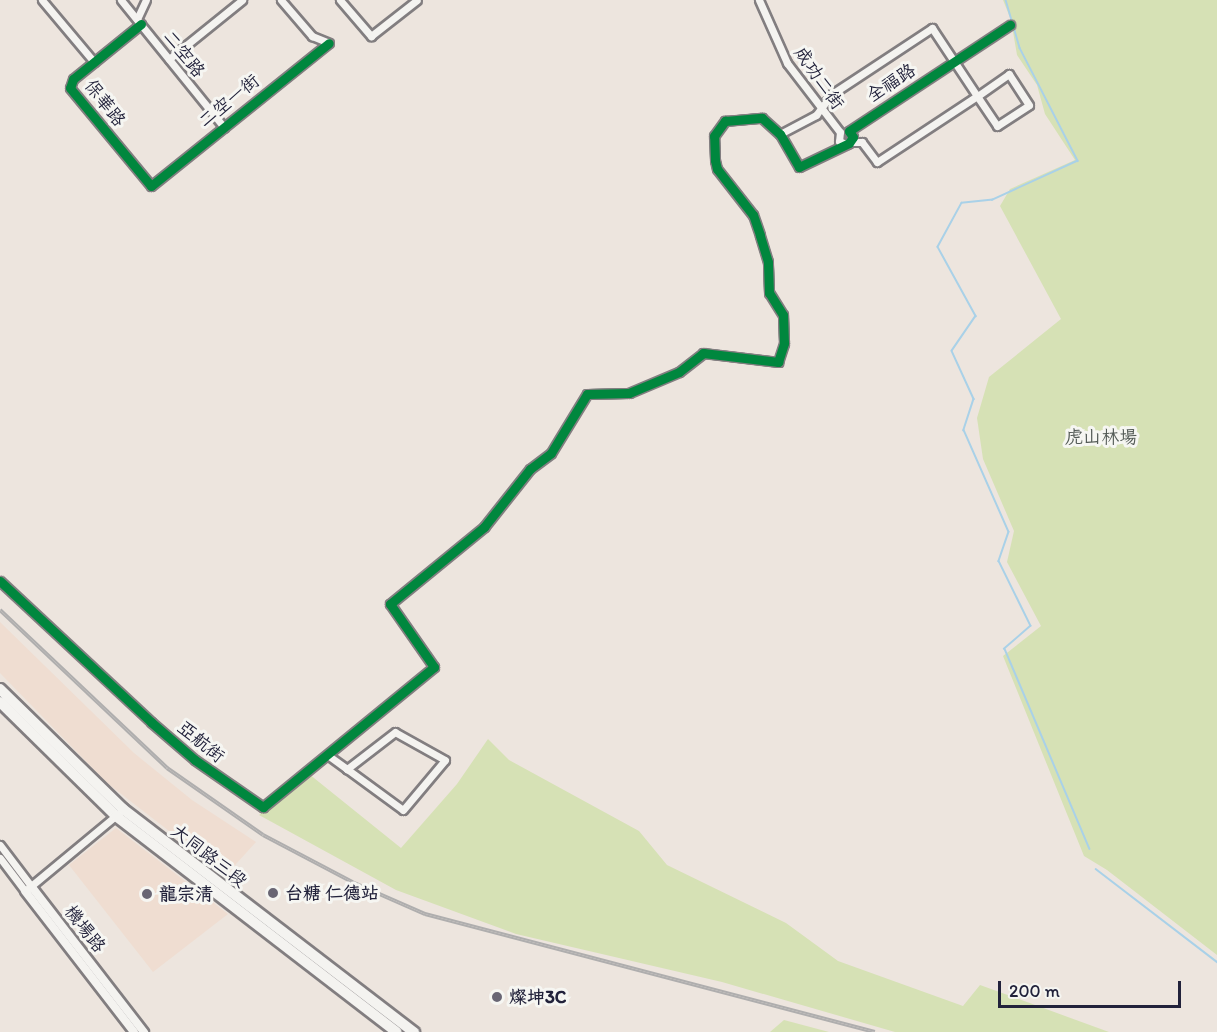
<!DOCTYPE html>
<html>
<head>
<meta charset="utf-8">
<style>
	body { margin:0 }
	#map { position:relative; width:1217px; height:1032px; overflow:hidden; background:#ede5de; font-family:Itim,"LXGW WenKai TC",sans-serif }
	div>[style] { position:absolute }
	.built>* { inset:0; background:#efddd1 }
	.green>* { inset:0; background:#d6e1b5 }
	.stream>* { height:1.5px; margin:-0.75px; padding:0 0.75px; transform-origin:0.75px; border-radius:0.75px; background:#a9d1e8 }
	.roads { filter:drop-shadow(2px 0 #827e80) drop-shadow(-2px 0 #827e80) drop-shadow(0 2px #827e80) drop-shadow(0 -2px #827e80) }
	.minor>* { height:7px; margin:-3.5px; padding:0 3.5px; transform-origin:3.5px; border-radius:3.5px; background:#f4f3f0 }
	.tertiary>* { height:8px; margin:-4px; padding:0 4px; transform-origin:4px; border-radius:4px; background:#f4f3f0 }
	.primary>* { height:10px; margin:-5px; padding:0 5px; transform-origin:5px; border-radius:5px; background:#f4f3f0 }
	.rail>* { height:4px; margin-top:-2px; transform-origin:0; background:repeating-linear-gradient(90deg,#f6f6f2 0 4.5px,#afaeae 0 9px); box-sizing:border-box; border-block:2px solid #afaeae }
	.cycleway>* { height:9px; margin:-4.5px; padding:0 4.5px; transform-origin:4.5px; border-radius:4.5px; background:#00873e }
	.dots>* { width:16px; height:16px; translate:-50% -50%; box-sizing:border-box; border:3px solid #f6f6f2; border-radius:50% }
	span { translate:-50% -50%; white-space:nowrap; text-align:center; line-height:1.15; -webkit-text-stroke:6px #f6f6f2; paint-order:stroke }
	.street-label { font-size:18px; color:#22223b }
	.park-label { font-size:18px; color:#535a56 }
	.poi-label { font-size:18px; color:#22223b; font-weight:700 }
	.left { translate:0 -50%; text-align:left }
	.scale { position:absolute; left:998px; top:981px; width:183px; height:27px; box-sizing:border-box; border:3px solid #22223b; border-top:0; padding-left:8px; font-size:18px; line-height:21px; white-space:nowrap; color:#22223b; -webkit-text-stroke:4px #f6f6f2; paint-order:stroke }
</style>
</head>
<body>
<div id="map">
	<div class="built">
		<i style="clip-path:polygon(0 622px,134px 753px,192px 800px,256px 842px,226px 875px,107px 783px,0 673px)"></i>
		<i style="clip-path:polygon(116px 828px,228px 914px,153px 972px,69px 865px)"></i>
	</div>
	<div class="green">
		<i style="clip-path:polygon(1003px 0,1217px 0,1217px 955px,1107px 870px,1084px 856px,1003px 656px,1041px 626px,1007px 562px,1014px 531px,983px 459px,977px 418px,989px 377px,1061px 319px,1000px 206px,1010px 189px,1075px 160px,1045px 114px,1037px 85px,1017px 55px,1011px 20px)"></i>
		<i style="clip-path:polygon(488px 739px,509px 760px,639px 831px,667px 865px,786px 923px,838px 961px,963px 1006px,980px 985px,1109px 1032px,895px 1032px,722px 982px,516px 934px,396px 890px,259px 815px,309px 774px,401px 848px,457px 784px)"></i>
		<i style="clip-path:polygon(784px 1020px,829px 1032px,770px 1032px)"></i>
	</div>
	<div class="stream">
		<i style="left:1006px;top:0;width:50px;rotate:73.7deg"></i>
		<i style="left:1020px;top:48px;width:127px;rotate:62.8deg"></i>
		<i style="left:1078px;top:161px;width:94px;rotate:155.4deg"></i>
		<i style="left:993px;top:200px;width:31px;rotate:174deg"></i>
		<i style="left:962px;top:203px;width:50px;rotate:118.6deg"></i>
		<i style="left:938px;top:247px;width:79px;rotate:61.2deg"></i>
		<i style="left:976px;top:316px;width:42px;rotate:124.4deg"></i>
		<i style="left:952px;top:351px;width:53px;rotate:65.4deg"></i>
		<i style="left:974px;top:399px;width:33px;rotate:108deg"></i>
		<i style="left:964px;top:430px;width:111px;rotate:66.2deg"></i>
		<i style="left:1009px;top:532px;width:31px;rotate:109deg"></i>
		<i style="left:999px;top:561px;width:72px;rotate:63.8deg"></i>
		<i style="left:1031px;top:626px;width:35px;rotate:139deg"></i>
		<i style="left:1005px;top:649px;width:217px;rotate:67deg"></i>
		<i style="left:1096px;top:869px;width:153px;rotate:37.5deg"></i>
	</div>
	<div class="roads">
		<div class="minor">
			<i style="left:42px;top:0;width:81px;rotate:50deg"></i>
			<i style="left:121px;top:0;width:164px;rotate:51deg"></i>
			<i style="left:281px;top:0;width:48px;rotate:49.3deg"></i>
			<i style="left:312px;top:36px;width:18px;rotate:22deg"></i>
			<i style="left:340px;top:0;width:48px;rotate:49.3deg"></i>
			<i style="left:371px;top:36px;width:58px;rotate:-38deg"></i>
			<i style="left:759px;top:0;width:69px;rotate:66deg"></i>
			<i style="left:787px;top:63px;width:87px;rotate:52.5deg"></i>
			<i style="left:840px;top:132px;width:9px;rotate:96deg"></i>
			<i style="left:839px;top:141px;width:8px;rotate:23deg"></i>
			<i style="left:137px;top:19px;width:21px;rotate:-65deg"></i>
			<i style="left:141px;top:24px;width:87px;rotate:141deg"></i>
			<i style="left:73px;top:79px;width:9px;rotate:108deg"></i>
			<i style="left:70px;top:88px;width:127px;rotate:50.4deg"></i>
			<i style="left:151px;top:186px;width:228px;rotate:-38.8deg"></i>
			<i style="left:169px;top:59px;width:94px;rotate:-38.9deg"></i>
			<i style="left:780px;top:134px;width:41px;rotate:-27.8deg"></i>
			<i style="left:816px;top:115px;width:26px;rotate:-53deg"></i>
			<i style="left:832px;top:94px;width:120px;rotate:-33.4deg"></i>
			<i style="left:932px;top:28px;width:82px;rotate:56.5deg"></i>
			<i style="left:977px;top:96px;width:36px;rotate:56deg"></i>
			<i style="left:997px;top:126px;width:38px;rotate:-33deg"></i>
			<i style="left:1029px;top:105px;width:37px;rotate:-123deg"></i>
			<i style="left:1009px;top:74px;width:39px;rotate:145deg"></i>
			<i style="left:977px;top:96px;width:120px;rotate:146.6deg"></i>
			<i style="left:877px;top:162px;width:25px;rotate:-127deg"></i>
			<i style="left:862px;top:142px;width:11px;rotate:180deg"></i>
			<i style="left:0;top:581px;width:207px;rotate:43deg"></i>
			<i style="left:151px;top:722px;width:58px;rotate:40.8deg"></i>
			<i style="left:195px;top:760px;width:83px;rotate:34.7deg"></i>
			<i style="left:263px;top:807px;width:221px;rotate:-39.3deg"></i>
			<i style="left:434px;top:667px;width:77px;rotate:-124.9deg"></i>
			<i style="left:390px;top:604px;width:122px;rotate:-39.3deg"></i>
			<i style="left:484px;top:527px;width:74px;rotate:-51.6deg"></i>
			<i style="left:530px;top:469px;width:26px;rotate:-37deg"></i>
			<i style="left:551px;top:453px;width:69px;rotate:-58.6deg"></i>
			<i style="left:587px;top:394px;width:42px;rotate:-1.4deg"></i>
			<i style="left:629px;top:393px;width:54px;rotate:-22.8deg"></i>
			<i style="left:679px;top:372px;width:31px;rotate:-38deg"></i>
			<i style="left:703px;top:353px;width:76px;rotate:6.8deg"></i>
			<i style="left:778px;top:362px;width:20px;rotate:-72deg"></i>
			<i style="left:784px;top:343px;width:28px;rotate:-92deg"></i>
			<i style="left:783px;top:315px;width:26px;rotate:-122deg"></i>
			<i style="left:769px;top:293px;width:31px;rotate:-92deg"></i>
			<i style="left:768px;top:262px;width:28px;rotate:-107deg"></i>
			<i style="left:760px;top:235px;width:21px;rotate:-109deg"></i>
			<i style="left:753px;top:215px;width:58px;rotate:-128deg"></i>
			<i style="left:717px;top:169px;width:9px;rotate:-103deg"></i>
			<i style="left:715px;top:160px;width:24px;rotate:-92deg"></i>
			<i style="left:714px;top:136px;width:19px;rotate:-54deg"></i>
			<i style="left:725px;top:121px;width:37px;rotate:-5deg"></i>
			<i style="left:762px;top:118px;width:24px;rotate:42deg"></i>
			<i style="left:780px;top:134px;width:38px;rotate:60deg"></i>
			<i style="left:799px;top:167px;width:55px;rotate:-25.6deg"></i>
			<i style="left:849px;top:143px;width:7px;rotate:-56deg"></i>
			<i style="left:853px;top:137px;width:7px;rotate:-124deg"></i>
			<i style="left:849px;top:131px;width:193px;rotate:-33.4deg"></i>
			<i style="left:329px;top:756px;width:22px;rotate:36deg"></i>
			<i style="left:347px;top:769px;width:69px;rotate:36.2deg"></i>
			<i style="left:403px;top:810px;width:65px;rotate:-50deg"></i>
			<i style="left:445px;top:760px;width:57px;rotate:-150.8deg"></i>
			<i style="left:395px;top:732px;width:61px;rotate:142.4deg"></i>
			<i style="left:0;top:845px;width:51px;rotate:52.9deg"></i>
			<i style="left:0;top:858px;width:41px;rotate:52.9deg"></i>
			<i style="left:25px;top:891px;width:122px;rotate:-39.7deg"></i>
		</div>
		<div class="tertiary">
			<i style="left:31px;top:886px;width:185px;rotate:52.3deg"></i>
			<i style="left:25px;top:891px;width:178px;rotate:52.3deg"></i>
		</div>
		<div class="primary">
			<i style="left:0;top:689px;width:172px;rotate:44.3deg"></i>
			<i style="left:123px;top:809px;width:367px;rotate:37.5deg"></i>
			<i style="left:0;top:702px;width:163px;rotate:44.5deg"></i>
			<i style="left:116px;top:816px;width:354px;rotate:37.6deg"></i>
		</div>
	</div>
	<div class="rail">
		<i style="left:0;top:610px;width:230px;rotate:43.4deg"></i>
		<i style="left:167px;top:768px;width:117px;rotate:34.9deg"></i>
		<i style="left:263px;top:835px;width:101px;rotate:27.8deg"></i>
		<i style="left:352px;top:882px;width:80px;rotate:23.7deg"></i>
		<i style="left:425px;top:914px;width:465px;rotate:14.7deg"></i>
	</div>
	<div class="cycleway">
		<i style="left:141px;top:24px;width:87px;rotate:141deg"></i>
		<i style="left:73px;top:79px;width:9px;rotate:108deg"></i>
		<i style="left:70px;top:88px;width:127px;rotate:50.4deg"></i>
		<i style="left:151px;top:186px;width:228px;rotate:-38.8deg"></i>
		<i style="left:0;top:581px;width:207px;rotate:43deg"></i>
		<i style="left:151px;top:722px;width:58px;rotate:40.8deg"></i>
		<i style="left:195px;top:760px;width:83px;rotate:34.7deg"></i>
		<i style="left:263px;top:807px;width:221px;rotate:-39.3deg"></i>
		<i style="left:434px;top:667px;width:77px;rotate:-124.9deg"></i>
		<i style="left:390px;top:604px;width:122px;rotate:-39.3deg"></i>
		<i style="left:484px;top:527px;width:74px;rotate:-51.6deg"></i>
		<i style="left:530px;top:469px;width:26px;rotate:-37deg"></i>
		<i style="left:551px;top:453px;width:69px;rotate:-58.6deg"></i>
		<i style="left:587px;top:394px;width:42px;rotate:-1.4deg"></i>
		<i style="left:629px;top:393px;width:54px;rotate:-22.8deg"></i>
		<i style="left:679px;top:372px;width:31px;rotate:-38deg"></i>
		<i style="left:703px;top:353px;width:76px;rotate:6.8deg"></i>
		<i style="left:778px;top:362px;width:20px;rotate:-72deg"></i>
		<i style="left:784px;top:343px;width:28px;rotate:-92deg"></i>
		<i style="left:783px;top:315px;width:26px;rotate:-122deg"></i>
		<i style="left:769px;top:293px;width:31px;rotate:-92deg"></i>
		<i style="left:768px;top:262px;width:28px;rotate:-107deg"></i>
		<i style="left:760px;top:235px;width:21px;rotate:-109deg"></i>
		<i style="left:753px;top:215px;width:58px;rotate:-128deg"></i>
		<i style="left:717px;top:169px;width:9px;rotate:-103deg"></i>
		<i style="left:715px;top:160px;width:24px;rotate:-92deg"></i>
		<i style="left:714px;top:136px;width:19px;rotate:-54deg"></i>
		<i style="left:725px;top:121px;width:37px;rotate:-5deg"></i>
		<i style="left:762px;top:118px;width:24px;rotate:42deg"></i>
		<i style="left:780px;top:134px;width:38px;rotate:60deg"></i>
		<i style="left:799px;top:167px;width:55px;rotate:-25.6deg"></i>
		<i style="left:849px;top:143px;width:7px;rotate:-56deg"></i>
		<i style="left:853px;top:137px;width:7px;rotate:-124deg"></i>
		<i style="left:849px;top:131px;width:193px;rotate:-33.4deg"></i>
	</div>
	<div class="dots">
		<i style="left:273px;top:893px;background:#696674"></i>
		<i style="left:147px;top:894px;background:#696674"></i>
		<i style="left:497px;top:997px;background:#696674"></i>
	</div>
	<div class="street-label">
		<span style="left:184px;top:54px;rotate:51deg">二空路</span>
		<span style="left:819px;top:78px;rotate:55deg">成功二街</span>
		<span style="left:891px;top:83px;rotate:-33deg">全福路</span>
		<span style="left:229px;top:101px;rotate:-39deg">二空一街</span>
		<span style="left:105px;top:103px;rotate:52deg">保華路</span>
		<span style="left:201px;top:742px;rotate:39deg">亞航街</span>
		<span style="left:209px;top:856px;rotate:38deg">大同路三段</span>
		<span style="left:85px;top:929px;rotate:52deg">機場路</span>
	</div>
	<div class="park-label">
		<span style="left:1101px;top:437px">虎山林場</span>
	</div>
	<div class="poi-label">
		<span class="left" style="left:285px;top:893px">台糖 仁德站</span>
		<span class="left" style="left:159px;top:894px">龍宗清</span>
		<span class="left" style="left:509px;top:997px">燦坤3C</span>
	</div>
	<div class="scale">200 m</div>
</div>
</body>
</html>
